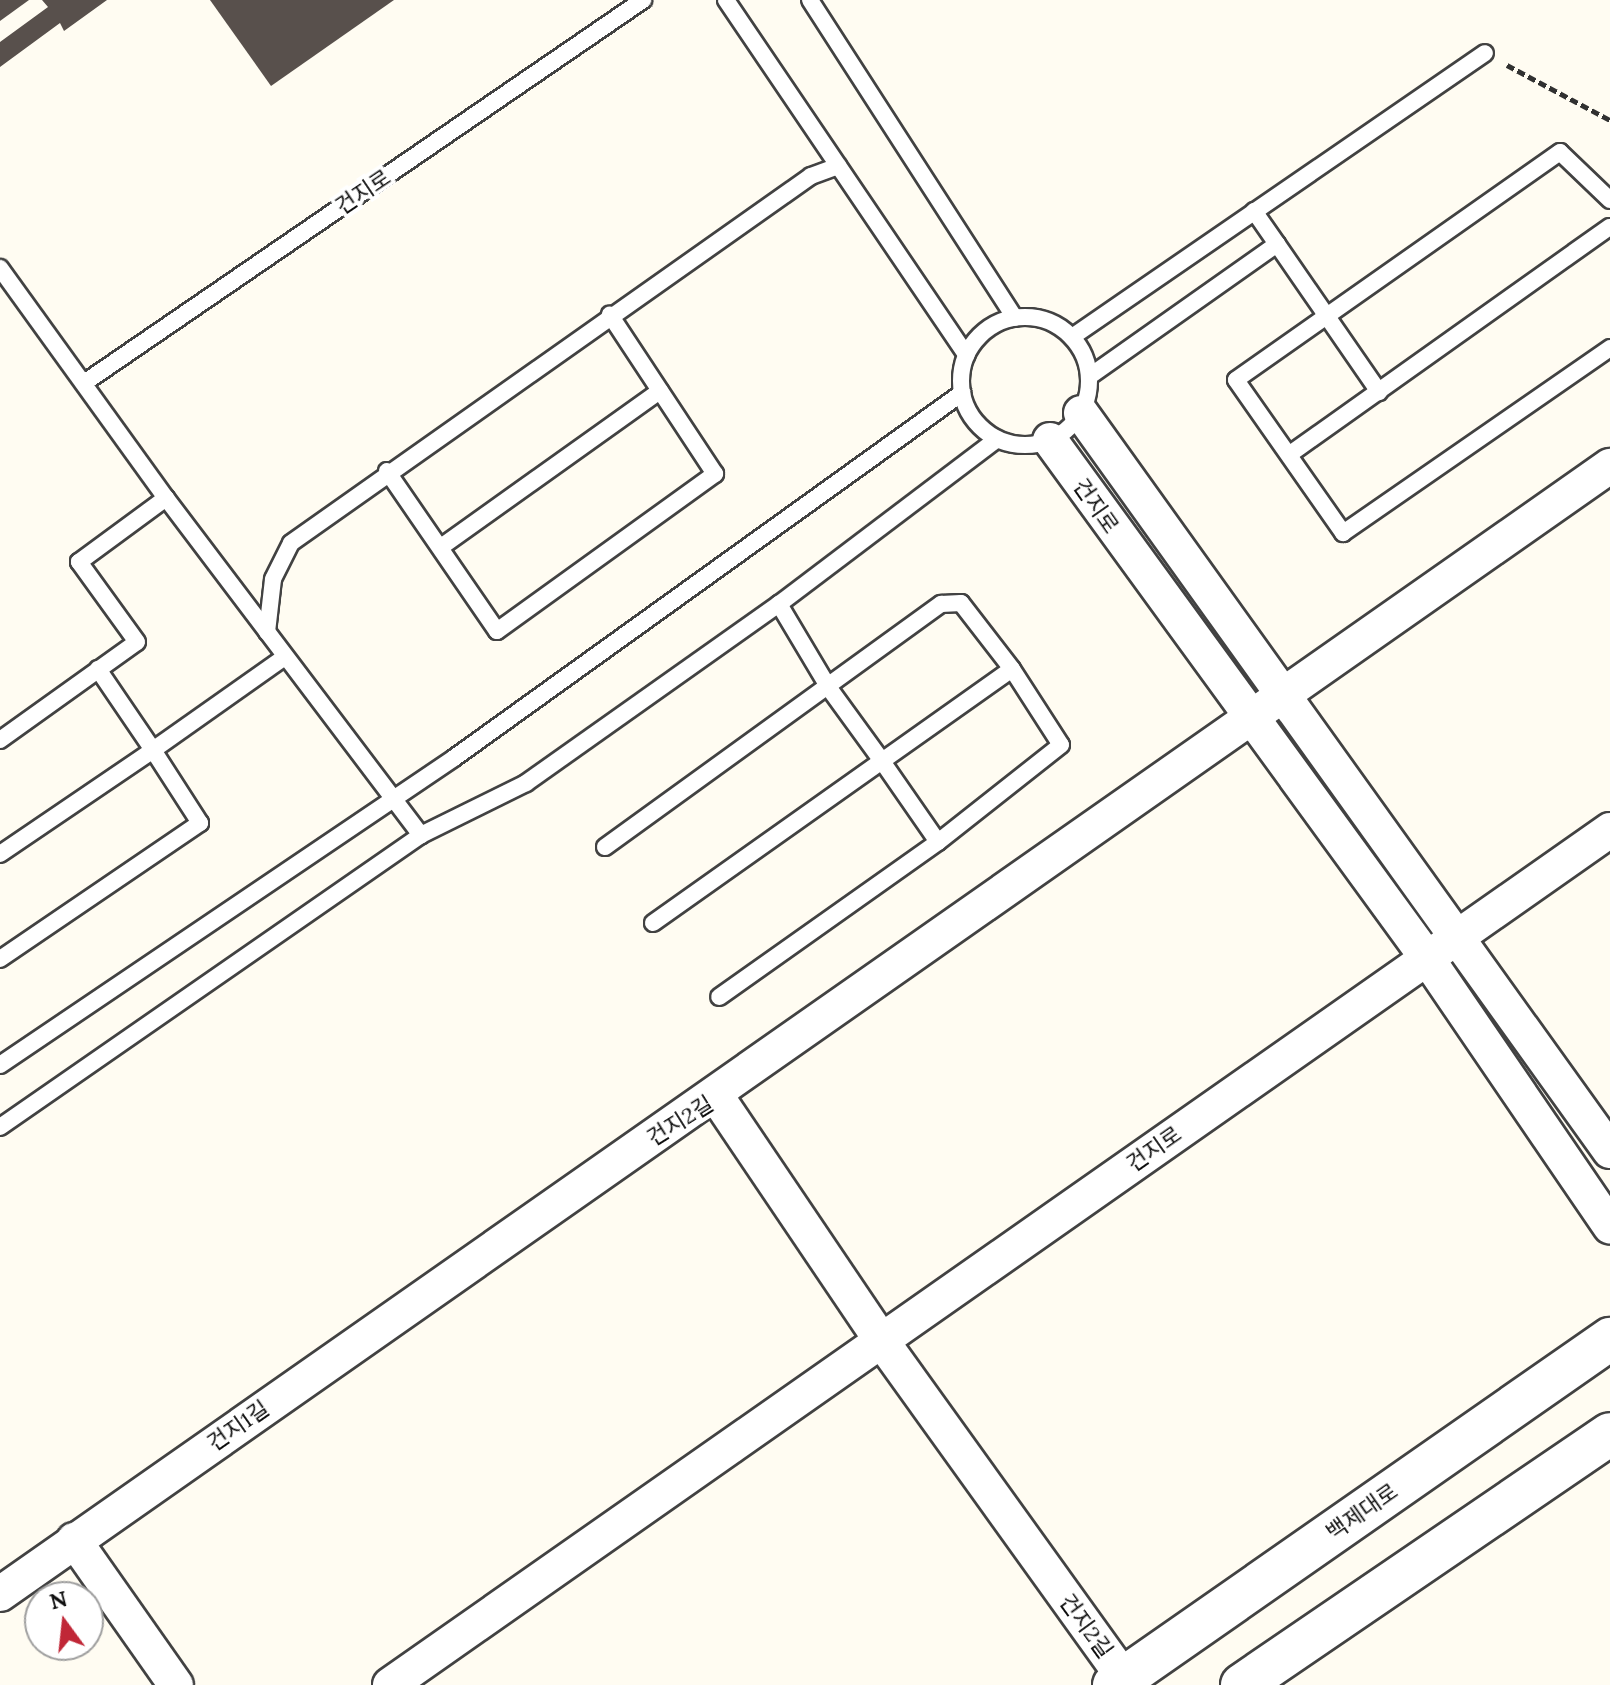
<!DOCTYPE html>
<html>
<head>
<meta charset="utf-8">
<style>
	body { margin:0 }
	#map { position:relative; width:1610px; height:1685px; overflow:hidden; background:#fffcf2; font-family:Lora,"Noto Sans KR",serif }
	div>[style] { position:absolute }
	.building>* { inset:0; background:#58504c }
	.path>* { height:5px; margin-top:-2.5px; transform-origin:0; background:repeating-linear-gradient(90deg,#313131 0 8px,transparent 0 12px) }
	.roads { filter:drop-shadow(2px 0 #424242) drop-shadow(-2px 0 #424242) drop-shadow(0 2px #424242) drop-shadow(0 -2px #424242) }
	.service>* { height:16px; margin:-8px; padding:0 8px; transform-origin:8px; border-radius:8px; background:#fff }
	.service>.ring { margin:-8px; padding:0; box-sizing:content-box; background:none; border:16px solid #fff; border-radius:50% }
	.minor>* { height:34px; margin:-17px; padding:0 17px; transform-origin:17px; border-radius:17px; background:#fff }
	.tertiary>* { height:42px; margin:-21px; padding:0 21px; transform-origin:21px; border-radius:21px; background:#fff }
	span { translate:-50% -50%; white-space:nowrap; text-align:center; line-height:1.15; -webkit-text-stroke:8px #fff; paint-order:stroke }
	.street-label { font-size:22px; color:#0f0f0f }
	.north { position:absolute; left:24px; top:1581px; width:80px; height:80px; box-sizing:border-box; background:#fff; border:2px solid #9f9f9f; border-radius:50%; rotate:345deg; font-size:22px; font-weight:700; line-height:32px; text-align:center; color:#0f0f0f }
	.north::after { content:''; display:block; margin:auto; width:28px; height:36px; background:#c02737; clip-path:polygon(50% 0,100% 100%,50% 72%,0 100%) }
</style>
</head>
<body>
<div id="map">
	<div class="building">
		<i style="clip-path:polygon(0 0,29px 0,0 21px)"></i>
		<i style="clip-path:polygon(42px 0,107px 0,64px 31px,60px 23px,0 67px,0 42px,48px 7px)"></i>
		<i style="clip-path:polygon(210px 0,394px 0,271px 86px)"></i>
	</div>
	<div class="path">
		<i style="left:1507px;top:65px;width:117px;rotate:28.1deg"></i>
	</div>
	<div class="roads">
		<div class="service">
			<i style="left:726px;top:0;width:429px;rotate:55.9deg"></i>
			<i style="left:810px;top:0;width:378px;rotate:57.2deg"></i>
			<i style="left:1610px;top:200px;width:69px;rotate:-136.2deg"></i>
			<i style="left:1560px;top:152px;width:396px;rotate:144.9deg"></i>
			<i style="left:1236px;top:380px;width:187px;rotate:55deg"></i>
			<i style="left:1343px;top:533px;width:325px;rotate:-34.7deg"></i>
			<i style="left:1254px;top:211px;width:40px;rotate:55.1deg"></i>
			<i style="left:0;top:268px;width:284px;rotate:54.2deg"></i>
			<i style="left:166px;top:498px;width:423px;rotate:52.9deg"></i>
			<i class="ring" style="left:961px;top:317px;width:112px;height:112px"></i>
			<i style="left:1072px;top:337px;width:501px;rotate:-34.51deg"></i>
			<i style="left:1090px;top:376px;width:229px;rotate:-35.2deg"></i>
			<i style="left:1277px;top:244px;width:180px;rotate:55.4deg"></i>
			<i style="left:84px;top:383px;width:678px;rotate:-34.42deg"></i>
			<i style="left:1290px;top:454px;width:392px;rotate:-35.4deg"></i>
			<i style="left:387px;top:471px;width:194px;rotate:55.5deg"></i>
			<i style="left:497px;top:631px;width:269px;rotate:-35.8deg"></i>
			<i style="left:715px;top:474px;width:191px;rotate:-123.4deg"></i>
			<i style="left:441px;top:547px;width:269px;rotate:-35.5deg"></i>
			<i style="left:267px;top:632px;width:53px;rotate:-83.5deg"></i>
			<i style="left:273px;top:579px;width:40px;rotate:-63.4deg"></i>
			<i style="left:291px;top:543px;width:636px;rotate:-35.21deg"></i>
			<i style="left:811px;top:176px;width:29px;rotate:-20deg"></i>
			<i style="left:0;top:740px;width:168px;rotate:-35.6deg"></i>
			<i style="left:137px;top:642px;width:99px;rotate:-125.9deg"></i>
			<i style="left:79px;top:562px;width:108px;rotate:-36.3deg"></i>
			<i style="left:938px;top:842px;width:98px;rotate:-124.7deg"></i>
			<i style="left:882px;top:761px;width:159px;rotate:-35.3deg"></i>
			<i style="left:605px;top:847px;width:415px;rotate:-35.9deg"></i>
			<i style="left:941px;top:604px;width:20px;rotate:-3deg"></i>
			<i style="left:961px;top:603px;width:83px;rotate:52.3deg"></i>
			<i style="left:1012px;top:669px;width:90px;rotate:57.2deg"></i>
			<i style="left:1061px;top:745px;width:157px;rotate:141.7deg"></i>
			<i style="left:938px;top:842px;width:268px;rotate:144.7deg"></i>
			<i style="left:0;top:854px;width:185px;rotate:-34.2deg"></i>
			<i style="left:153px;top:750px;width:98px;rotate:-124.2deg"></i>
			<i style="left:653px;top:923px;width:281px;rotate:-35.3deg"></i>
			<i style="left:882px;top:761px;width:90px;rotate:-126deg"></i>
			<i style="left:829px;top:688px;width:98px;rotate:-120.8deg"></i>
			<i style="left:0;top:959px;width:242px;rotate:-34.2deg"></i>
			<i style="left:200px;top:823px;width:87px;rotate:-122.8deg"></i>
			<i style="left:153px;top:750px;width:161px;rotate:-35.2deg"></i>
			<i style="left:0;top:1065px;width:548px;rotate:-34.07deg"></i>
			<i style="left:454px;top:758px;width:626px;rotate:-35.7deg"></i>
			<i style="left:0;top:1127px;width:512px;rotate:-34.74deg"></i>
			<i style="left:421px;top:835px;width:117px;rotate:-26.3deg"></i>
			<i style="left:526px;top:783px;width:310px;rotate:-35.3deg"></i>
			<i style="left:779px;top:604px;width:273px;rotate:-37.1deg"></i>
		</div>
		<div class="minor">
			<i style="left:1081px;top:413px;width:908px;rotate:54.37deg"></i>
			<i style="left:1050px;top:440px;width:641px;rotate:53.95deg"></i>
			<i style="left:1427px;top:958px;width:325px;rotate:55.7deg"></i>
			<i style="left:715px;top:1094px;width:297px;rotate:56deg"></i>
			<i style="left:881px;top:1340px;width:416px;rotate:54.3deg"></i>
			<i style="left:74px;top:1540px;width:177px;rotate:54.9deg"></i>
			<i style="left:0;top:1594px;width:1966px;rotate:-35.02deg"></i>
			<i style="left:390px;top:1685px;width:1490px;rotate:-35.02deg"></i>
		</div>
		<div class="tertiary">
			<i style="left:1114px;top:1685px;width:605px;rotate:-34.9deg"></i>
			<i style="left:1242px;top:1685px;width:445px;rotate:-34.3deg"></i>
		</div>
	</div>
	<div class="street-label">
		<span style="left:363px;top:192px;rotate:-34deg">건지로</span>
		<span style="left:1096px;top:506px;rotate:55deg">건지로</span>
		<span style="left:680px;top:1121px;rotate:-32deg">건지2길</span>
		<span style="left:1154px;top:1149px;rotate:-35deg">건지로</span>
		<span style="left:238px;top:1426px;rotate:-35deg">건지1길</span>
		<span style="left:1362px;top:1512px;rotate:-35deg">백제대로</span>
		<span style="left:1086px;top:1626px;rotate:54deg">건지2길</span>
	</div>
	<div class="north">N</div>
</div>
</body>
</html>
